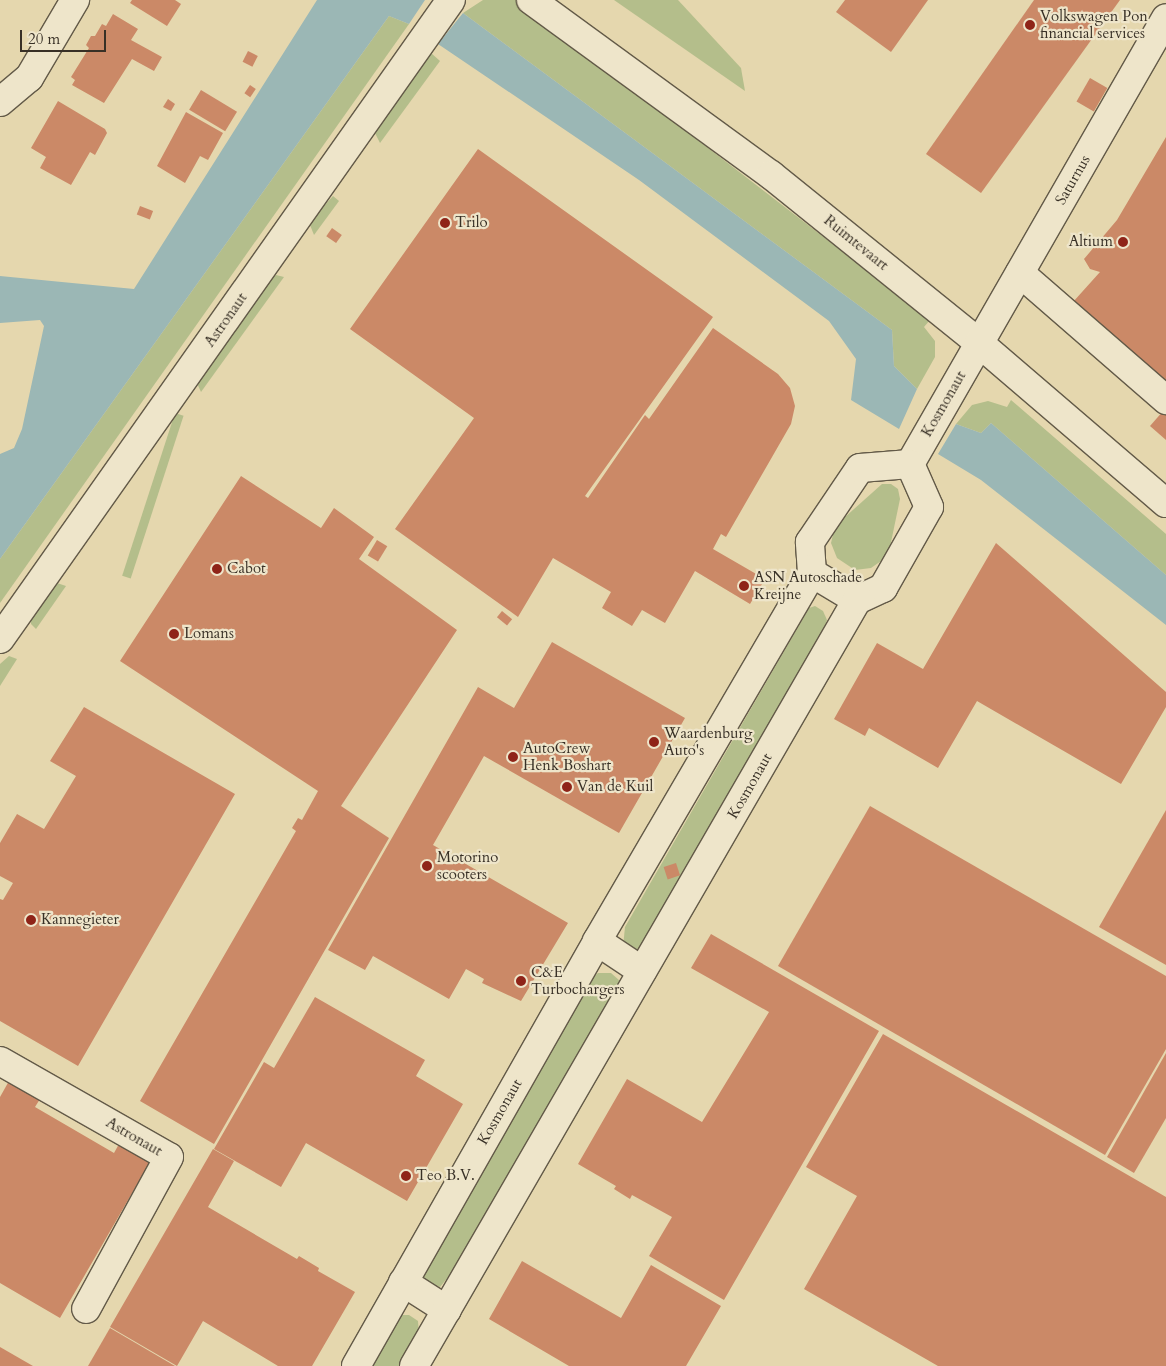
<!DOCTYPE html>
<html>
<head>
<meta charset="utf-8">
<style>
	body { margin:0 }
	#map { position:relative; width:1166px; height:1366px; overflow:hidden; background:#e5d7ae; font-family:Cardo,serif }
	div>[style] { position:absolute }
	.green>* { inset:0; background:#b4be8b; transform-origin:0 0 }
	.water>* { inset:0; background:#9bb7b5 }
	.building>* { inset:0; background:#cb8967; transform-origin:0 0 }
	.roads { filter:drop-shadow(1px 0 #635a48) drop-shadow(-1px 0 #635a48) drop-shadow(0 1px #635a48) drop-shadow(0 -1px #635a48) }
	.minor>* { height:28px; margin:-14px; padding:0 14px; transform-origin:14px; border-radius:14px; background:#eee5ca }
	.dots>* { width:14px; height:14px; translate:-50% -50%; box-sizing:border-box; border:2px solid #eee5ca; border-radius:50% }
	span { translate:-50% -50%; white-space:nowrap; text-align:center; line-height:1.15; -webkit-text-stroke:4.5px #eee5ca; paint-order:stroke }
	.poi-label { font-size:15px; color:#383026 }
	.left { translate:0 -50%; text-align:left }
	.right { translate:-100% -50%; text-align:right }
	.street-label { font-size:15px; color:#383026 }
	.scale { position:absolute; left:20px; top:30px; width:86px; height:22px; box-sizing:border-box; border:2px solid #383026; border-top:0; padding-left:6px; font-size:15px; line-height:18px; white-space:nowrap; color:#383026; -webkit-text-stroke:4px #eee5ca; paint-order:stroke }
</style>
</head>
<body>
<div id="map">
	<div class="green">
		<i style="clip-path:polygon(483px 0,516px 0,917px 309px,930px 320px,924px 327px,935px 341px,935px 357px,917px 389px,894px 366px,892px 330px,463px 13px)"></i>
		<i style="clip-path:polygon(614px 0,678px 0,741px 68px,745px 91px)"></i>
		<i style="clip-path:polygon(389px 16px,409px 24px,0 603px,0 559px)"></i>
		<i style="clip-path:polygon(431px 53px,440px 61px,380px 143px,375px 133px,377px 128px)"></i>
		<i style="clip-path:polygon(333px 196px,339px 201px,314px 235px,310px 225px,312px 219px)"></i>
		<i style="clip-path:polygon(276px 275px,284px 277px,201px 392px,196px 381px,268px 279px)"></i>
		<i style="clip-path:polygon(1011px 400px,1166px 534px,1166px 575px,991px 423px,981px 433px,956px 424px,972px 405px,988px 401px,1007px 407px)"></i>
		<i style="left:175px;top:413px;width:9px;height:171px;rotate:18deg"></i>
		<i style="clip-path:polygon(882px 484px,891px 484px,898px 489px,900px 499px,890px 547px,884px 559px,871px 568px,855px 570px,837px 558px,831px 543px,835px 526px)"></i>
		<i style="clip-path:polygon(57px 583px,66px 586px,36px 629px,31px 624px,31px 616px)"></i>
		<i style="clip-path:polygon(815px 606px,823px 611px,827px 620px,823px 633px,642px 947px,633px 954px,623px 947px,625px 927px,809px 608px)"></i>
		<i style="clip-path:polygon(9px 656px,17px 659px,0 686px,0 664px)"></i>
		<i style="clip-path:polygon(598px 973px,611px 973px,620px 981px,449px 1276px,440px 1287px,430px 1284px,422px 1277px,426px 1267px,593px 977px)"></i>
		<i style="clip-path:polygon(400px 1315px,409px 1315px,418px 1321px,419px 1334px,401px 1366px,370px 1366px)"></i>
	</div>
	<div class="water">
		<i style="clip-path:polygon(317px 0,425px 0,409px 24px,389px 16px,0 559px,0 454px,14px 448px,22px 429px,44px 326px,40px 320px,0 323px,0 276px,134px 289px)"></i>
		<i style="clip-path:polygon(463px 13px,892px 330px,894px 366px,917px 389px,899px 429px,851px 400px,856px 359px,829px 321px,639px 180px,438px 44px)"></i>
		<i style="clip-path:polygon(991px 423px,1166px 575px,1166px 625px,981px 480px,938px 454px,956px 424px,981px 433px)"></i>
	</div>
	<div class="building">
		<i style="clip-path:polygon(132px 0,175px 0,181px 4px,167px 26px,130px 3px)"></i>
		<i style="clip-path:polygon(845px 0,928px 0,891px 52px,836px 12px)"></i>
		<i style="clip-path:polygon(1034px 0,1120px 0,981px 193px,926px 154px)"></i>
		<i style="clip-path:polygon(113px 14px,138px 29px,131px 40px,162px 57px,154px 71px,132px 59px,104px 103px,72px 85px,75px 80px,71px 77px,89px 48px,86px 45px,91px 36px,95px 36px,102px 24px,106px 26px)"></i>
		<i style="left:248px;top:51px;width:11px;height:12px;rotate:27deg"></i>
		<i style="left:1090px;top:78px;width:20px;height:27px;rotate:30deg"></i>
		<i style="left:250px;top:85px;width:7px;height:10px;rotate:34deg"></i>
		<i style="left:201px;top:90px;width:42px;height:23px;rotate:31deg"></i>
		<i style="clip-path:polygon(168px 99px,175px 104px,171px 111px,163px 107px)"></i>
		<i style="clip-path:polygon(58px 101px,105px 129px,107px 133px,95px 155px,90px 152px,71px 185px,40px 168px,46px 157px,31px 148px)"></i>
		<i style="clip-path:polygon(186px 112px,223px 133px,208px 160px,200px 156px,185px 183px,157px 166px)"></i>
		<i style="clip-path:polygon(1166px 137px,1166px 383px,1073px 302px,1100px 272px,1090px 269px,1084px 259px,1117px 220px)"></i>
		<i style="clip-path:polygon(478px 149px,713px 317px,585px 496px,588px 498px,645px 415px,649px 419px,713px 328px,778px 374px,790px 388px,795px 406px,791px 424px,726px 537px,721px 534px,713px 549px,765px 579px,750px 604px,695px 571px,665px 623px,642px 610px,632px 626px,602px 608px,611px 592px,553px 558px,518px 617px,395px 529px,474px 418px,350px 329px)"></i>
		<i style="left:140px;top:206px;width:14px;height:9px;rotate:21deg"></i>
		<i style="left:332px;top:228px;width:12px;height:10px;rotate:35deg"></i>
		<i style="clip-path:polygon(1164px 410px,1166px 412px,1166px 440px,1150px 426px)"></i>
		<i style="clip-path:polygon(241px 476px,321px 528px,334px 508px,374px 537px,359px 559px,457px 630px,341px 806px,389px 838px,214px 1144px,140px 1101px,296px 831px,292px 828px,298px 818px,302px 820px,318px 791px,120px 661px)"></i>
		<i style="left:377px;top:540px;width:12px;height:18px;rotate:31deg"></i>
		<i style="clip-path:polygon(996px 543px,1166px 692px,1166px 707px,1121px 784px,977px 701px,938px 768px,869px 728px,865px 736px,834px 719px,877px 643px,923px 669px)"></i>
		<i style="left:502px;top:611px;width:13px;height:8px;rotate:39deg"></i>
		<i style="clip-path:polygon(552px 642px,685px 718px,619px 833px,484px 756px,433px 845px,568px 923px,521px 1001px,482px 983px,484px 979px,466px 969px,449px 999px,373px 956px,365px 970px,328px 950px,478px 687px,514px 708px)"></i>
		<i style="clip-path:polygon(84px 707px,235px 794px,78px 1066px,0 1021px,0 899px,3px 900px,13px 883px,0 876px,0 843px,17px 814px,44px 829px,76px 776px,50px 761px)"></i>
		<i style="clip-path:polygon(870px 806px,1166px 976px,1166px 1049px,1105px 1155px,778px 966px)"></i>
		<i style="clip-path:polygon(1166px 810px,1166px 965px,1099px 927px)"></i>
		<i style="left:676px;top:863px;width:13px;height:13px;rotate:72deg"></i>
		<i style="clip-path:polygon(711px 934px,879px 1031px,724px 1300px,649px 1256px,672px 1217px,632px 1195px,630px 1199px,614px 1189px,616px 1186px,578px 1164px,627px 1079px,702px 1122px,769px 1012px,691px 968px)"></i>
		<i style="clip-path:polygon(315px 997px,425px 1060px,416px 1076px,463px 1104px,407px 1201px,306px 1143px,281px 1187px,214px 1149px,264px 1062px,274px 1068px)"></i>
		<i style="clip-path:polygon(883px 1034px,1166px 1197px,1166px 1366px,938px 1366px,804px 1289px,857px 1196px,806px 1167px)"></i>
		<i style="clip-path:polygon(1166px 1053px,1166px 1118px,1134px 1173px,1107px 1157px)"></i>
		<i style="clip-path:polygon(9px 1081px,40px 1099px,35px 1107px,114px 1153px,119px 1144px,150px 1162px,60px 1318px,0 1283px,0 1097px)"></i>
		<i style="clip-path:polygon(213px 1149px,234px 1161px,208px 1207px,297px 1259px,299px 1256px,319px 1268px,318px 1271px,355px 1292px,312px 1366px,278px 1366px,203px 1321px,177px 1366px,110px 1327px)"></i>
		<i style="clip-path:polygon(522px 1261px,621px 1318px,651px 1265px,721px 1306px,686px 1366px,569px 1366px,489px 1319px)"></i>
		<i style="clip-path:polygon(110px 1328px,175px 1366px,88px 1366px)"></i>
		<i style="clip-path:polygon(0 1347px,33px 1366px,0 1366px)"></i>
	</div>
	<div class="roads">
		<div class="minor">
			<i style="left:531px;top:0;width:297px;rotate:36.1deg"></i>
			<i style="left:771px;top:175px;width:267px;rotate:38.9deg"></i>
			<i style="left:979px;top:343px;width:246px;rotate:40.6deg"></i>
			<i style="left:0;top:102px;width:38px;rotate:-40deg"></i>
			<i style="left:29px;top:78px;width:91px;rotate:-59.5deg"></i>
			<i style="left:1020px;top:273px;width:194px;rotate:41deg"></i>
			<i style="left:910px;top:464px;width:514px;rotate:-60.14deg"></i>
			<i style="left:812px;top:573px;width:52px;rotate:31deg"></i>
			<i style="left:0;top:639px;width:782px;rotate:-54.79deg"></i>
			<i style="left:597px;top:941px;width:54px;rotate:33.7deg"></i>
			<i style="left:0;top:1061px;width:194px;rotate:29.6deg"></i>
			<i style="left:169px;top:1157px;width:173px;rotate:118.6deg"></i>
			<i style="left:403px;top:1282px;width:52px;rotate:32.5deg"></i>
			<i style="left:356px;top:1366px;width:489px;rotate:-60.4deg"></i>
			<i style="left:597px;top:941px;width:426px;rotate:-59.7deg"></i>
			<i style="left:812px;top:573px;width:31px;rotate:-94deg"></i>
			<i style="left:810px;top:542px;width:89px;rotate:-56deg"></i>
			<i style="left:860px;top:468px;width:50px;rotate:-4.6deg"></i>
			<i style="left:414px;top:1366px;width:885px;rotate:-59.96deg"></i>
			<i style="left:857px;top:600px;width:29px;rotate:-25deg"></i>
			<i style="left:883px;top:588px;width:93px;rotate:-60.4deg"></i>
			<i style="left:929px;top:507px;width:47px;rotate:-113.8deg"></i>
		</div>
	</div>
	<div class="dots">
		<i style="left:1030px;top:25px;background:#8f2418"></i>
		<i style="left:445px;top:223px;background:#8f2418"></i>
		<i style="left:1123px;top:242px;background:#8f2418"></i>
		<i style="left:217px;top:569px;background:#8f2418"></i>
		<i style="left:744px;top:586px;background:#8f2418"></i>
		<i style="left:174px;top:634px;background:#8f2418"></i>
		<i style="left:654px;top:742px;background:#8f2418"></i>
		<i style="left:513px;top:757px;background:#8f2418"></i>
		<i style="left:567px;top:787px;background:#8f2418"></i>
		<i style="left:427px;top:866px;background:#8f2418"></i>
		<i style="left:31px;top:920px;background:#8f2418"></i>
		<i style="left:521px;top:981px;background:#8f2418"></i>
		<i style="left:406px;top:1176px;background:#8f2418"></i>
	</div>
	<div class="poi-label">
		<span class="left" style="left:1040px;top:25px">Volkswagen Pon<br>financial services</span>
		<span class="left" style="left:455px;top:223px">Trilo</span>
		<span class="right" style="left:1113px;top:242px">Altium</span>
		<span class="left" style="left:227px;top:569px">Cabot</span>
		<span class="left" style="left:754px;top:586px">ASN Autoschade<br>Kreijne</span>
		<span class="left" style="left:184px;top:634px">Lomans</span>
		<span class="left" style="left:664px;top:742px">Waardenburg<br>Auto's</span>
		<span class="left" style="left:523px;top:757px">AutoCrew<br>Henk Boshart</span>
		<span class="left" style="left:577px;top:787px">Van de Kuil</span>
		<span class="left" style="left:437px;top:866px">Motorino<br>scooters</span>
		<span class="left" style="left:41px;top:920px">Kannegieter</span>
		<span class="left" style="left:531px;top:981px">C&amp;E<br>Turbochargers</span>
		<span class="left" style="left:416px;top:1176px">Teo B.V.</span>
	</div>
	<div class="street-label">
		<span style="left:1073px;top:180px;rotate:-60deg">Saturnus</span>
		<span style="left:856px;top:243px;rotate:39deg">Ruimtevaart</span>
		<span style="left:226px;top:320px;rotate:-55deg">Astronaut</span>
		<span style="left:944px;top:404px;rotate:-60deg">Kosmonaut</span>
		<span style="left:750px;top:786px;rotate:-60deg">Kosmonaut</span>
		<span style="left:500px;top:1112px;rotate:-60deg">Kosmonaut</span>
		<span style="left:134px;top:1137px;rotate:30deg">Astronaut</span>
	</div>
	<div class="scale">20 m</div>
</div>
</body>
</html>
